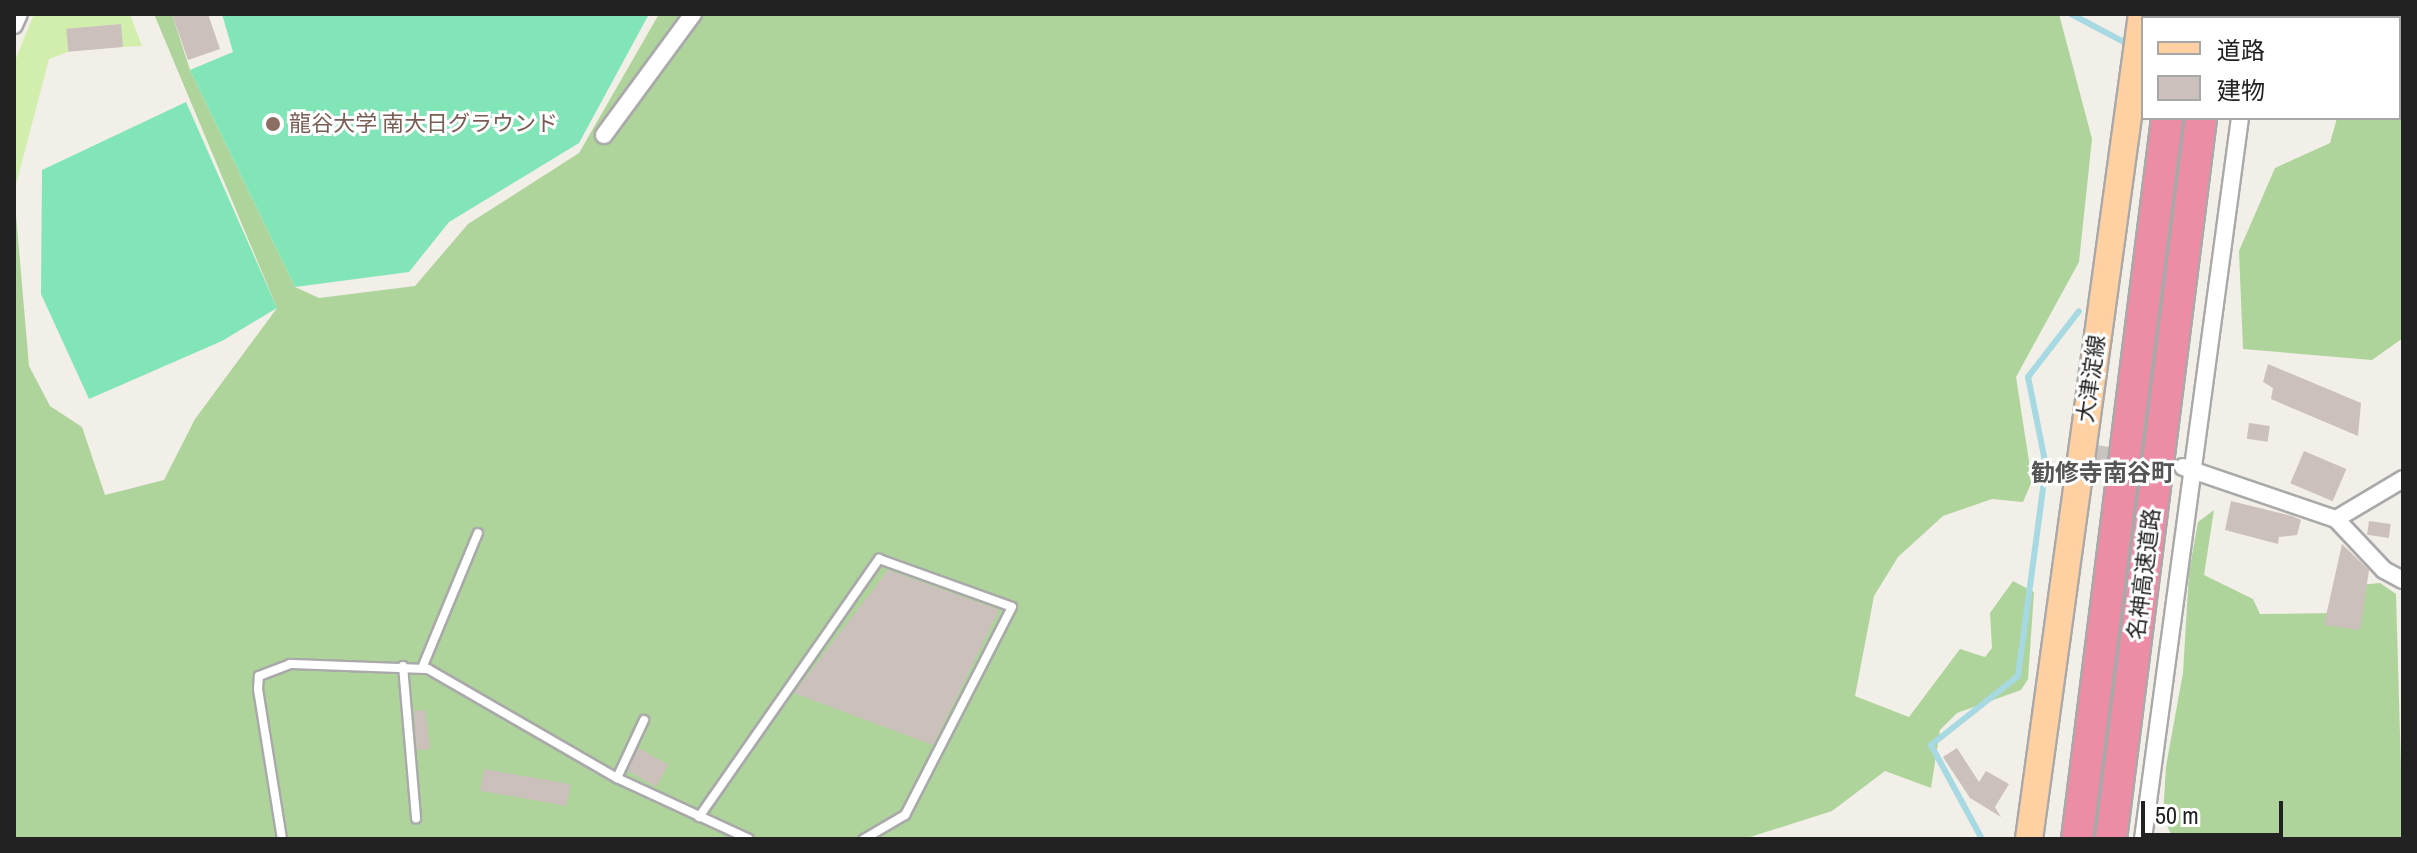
<!DOCTYPE html>
<html>
<head>
<meta charset="utf-8">
<style>
	body { margin:0 }
	#map { position:relative; width:2417px; height:853px; overflow:hidden; background:#f2eee8; font-family:"Archivo Narrow","Noto Sans JP",sans-serif }
	div>[style] { position:absolute }
	.grass>* { inset:0; background:#d1eeac }
	.forest>* { inset:0; background:#afd49b }
	.pitch>* { inset:0; background:#82e5b8 }
	.stream>* { height:6px; margin:-3px; padding:0 3px; transform-origin:3px; border-radius:3px; background:#a6d9e2 }
	.building>* { inset:0; background:#cbc0bb; transform-origin:0 0 }
	.minor-tunnel>* { height:16px; margin-top:-8px; transform-origin:0; background:repeating-linear-gradient(90deg,#c8c5c0 0 16px,transparent 0 24px) }
	.roads { filter:drop-shadow(2px 0 #a9a9a9) drop-shadow(-2px 0 #a9a9a9) drop-shadow(0 2px #a9a9a9) drop-shadow(0 -2px #a9a9a9) }
	.service>* { height:8px; margin:-4px; padding:0 4px; transform-origin:4px; border-radius:4px; background:#fff }
	.minor>* { height:16px; margin:-8px; padding:0 8px; transform-origin:8px; border-radius:8px; background:#fff }
	.primary>* { height:26px; margin:-13px; padding:0 13px; transform-origin:13px; border-radius:13px; background:#ffd0a1 }
	.motorway>* { height:30px; margin:-15px; padding:0 15px; transform-origin:15px; border-radius:15px; background:#ed8ca5 }
	.dots>* { width:22px; height:22px; translate:-50% -50%; box-sizing:border-box; border:4px solid #fff; border-radius:50% }
	span { translate:-50% -50%; white-space:nowrap; text-align:center; line-height:1.15; -webkit-text-stroke:6px #fff; paint-order:stroke }
	.education-label { font-size:22px; color:#785e54 }
	.left { translate:0 -50%; text-align:left }
	.street-label { font-size:22px; color:#222 }
	.neighbourhood-label { font-size:24px; color:#555; font-weight:700 }
	.frame { position:absolute; inset:0; border:16px solid #222; pointer-events:none }
	.legend { position:absolute; left:2141px; top:16px; width:260px; height:104px; box-sizing:border-box; background:#fff; border:2px solid #a7a7a7; margin:0; padding:10px 14px; list-style:none; font-size:24px; color:#222 }
	.legend li { display:flex; align-items:center; gap:16px; height:40px }
	.legend b { width:40px; border:2px solid #a7a7a7 }
	.scale { position:absolute; left:2141px; top:801px; width:142px; height:36px; box-sizing:border-box; border:4px solid #222; border-top:0; padding-left:10px; font-size:24px; line-height:28px; white-space:nowrap; color:#222; -webkit-text-stroke:6px #fff; paint-order:stroke }
</style>
</head>
<body>
<div id="map">
	<div class="grass">
		<i style="clip-path:polygon(34px 14px,130px 14px,142px 46px,123px 47px,120px 24px,67px 29px,68px 52px,49px 59px,14px 192px,14px 63px)"></i>
	</div>
	<div class="forest">
		<i style="clip-path:polygon(154px 14px,172px 14px,190px 70px,295px 287px,319px 298px,415px 286px,468px 224px,579px 153px,659px 14px,2059px 14px,2092px 139px,2079px 262px,2016px 377px,2032px 481px,2023px 502px,1992px 499px,1943px 516px,1898px 557px,1874px 596px,1855px 696px,1909px 717px,1960px 649px,1985px 657px,1992px 648px,1990px 613px,2013px 581px,2034px 592px,2028px 679px,2021px 690px,1957px 713px,1940px 730px,1931px 788px,1885px 771px,1832px 811px,1744px 839px,14px 839px,14px 192px,29px 366px,50px 406px,82px 427px,105px 495px,164px 480px,195px 419px,277px 308px)"></i>
		<i style="clip-path:polygon(2269px 14px,2403px 14px,2403px 338px,2372px 360px,2243px 349px,2239px 251px,2275px 168px,2330px 143px,2337px 118px,2399px 118px,2399px 18px)"></i>
		<i style="clip-path:polygon(2214px 510px,2204px 575px,2253px 599px,2260px 614px,2336px 613px,2359px 585px,2380px 583px,2396px 594px,2403px 839px,2173px 839px,2163px 816px,2166px 766px,2183px 673px,2189px 572px,2198px 522px)"></i>
	</div>
	<div class="pitch">
		<i style="clip-path:polygon(222px 14px,649px 14px,579px 143px,449px 222px,409px 272px,295px 287px,190px 70px,233px 52px)"></i>
		<i style="clip-path:polygon(186px 102px,277px 308px,222px 341px,89px 399px,41px 294px,42px 170px)"></i>
	</div>
	<div class="stream">
		<i style="left:2071px;top:14px;width:58px;rotate:27.9deg"></i>
		<i style="left:1982px;top:839px;width:107px;rotate:-118.5deg"></i>
		<i style="left:1931px;top:745px;width:111px;rotate:-38.4deg"></i>
		<i style="left:2018px;top:676px;width:212px;rotate:-82.4deg"></i>
		<i style="left:2046px;top:466px;width:91px;rotate:-101.4deg"></i>
		<i style="left:2028px;top:377px;width:83px;rotate:-52.3deg"></i>
	</div>
	<div class="building">
		<i style="clip-path:polygon(172px 14px,208px 14px,220px 49px,188px 60px)"></i>
		<i style="left:121px;top:24px;width:23px;height:55px;rotate:85deg"></i>
		<i style="clip-path:polygon(2268px 364px,2361px 403px,2358px 436px,2271px 399px,2273px 388px,2263px 382px)"></i>
		<i style="left:2249px;top:423px;width:21px;height:16px;rotate:8deg"></i>
		<i style="left:2304px;top:451px;width:46px;height:35px;rotate:23deg"></i>
		<i style="clip-path:polygon(2231px 501px,2292px 516px,2301px 520px,2297px 535px,2279px 537px,2278px 544px,2225px 530px)"></i>
		<i style="left:2369px;top:521px;width:22px;height:14px;rotate:8deg"></i>
		<i style="clip-path:polygon(2342px 544px,2369px 570px,2360px 630px,2324px 625px)"></i>
		<i style="clip-path:polygon(888px 570px,999px 610px,933px 745px,794px 693px)"></i>
		<i style="clip-path:polygon(425px 710px,430px 749px,417px 750px,414px 711px)"></i>
		<i style="left:639px;top:748px;width:34px;height:25px;rotate:30deg"></i>
		<i style="clip-path:polygon(1957px 748px,1979px 782px,1986px 771px,2009px 784px,1995px 807px,2001px 817px,1970px 798px,1943px 757px)"></i>
		<i style="left:484px;top:769px;width:88px;height:22px;rotate:10deg"></i>
	</div>
	<div class="minor-tunnel">
		<i style="left:2096px;top:453px;width:35px;rotate:10deg"></i>
	</div>
	<div class="roads">
		<div class="service">
			<i style="left:403px;top:666px;width:153px;rotate:85.1deg"></i>
			<i style="left:422px;top:668px;width:146px;rotate:-67.5deg"></i>
			<i style="left:617px;top:778px;width:64px;rotate:-65deg"></i>
			<i style="left:699px;top:817px;width:315px;rotate:-55.1deg"></i>
			<i style="left:879px;top:559px;width:141px;rotate:19.8deg"></i>
			<i style="left:1012px;top:607px;width:234px;rotate:117.2deg"></i>
			<i style="left:905px;top:815px;width:48px;rotate:149.7deg"></i>
			<i style="left:282px;top:839px;width:152px;rotate:-99.1deg"></i>
			<i style="left:258px;top:689px;width:13px;rotate:-86deg"></i>
			<i style="left:259px;top:676px;width:33px;rotate:-21deg"></i>
			<i style="left:290px;top:664px;width:138px;rotate:2.1deg"></i>
			<i style="left:428px;top:669px;width:218px;rotate:30deg"></i>
			<i style="left:617px;top:778px;width:145px;rotate:24.8deg"></i>
		</div>
		<div class="minor">
			<i style="left:2253px;top:18px;width:4px;rotate:-90deg"></i>
			<i style="left:14px;top:25px;width:12px;rotate:-66deg"></i>
			<i style="left:604px;top:135px;width:150px;rotate:-53.7deg"></i>
			<i style="left:2183px;top:467px;width:162px;rotate:18.8deg"></i>
			<i style="left:2336px;top:519px;width:78px;rotate:-30.8deg"></i>
			<i style="left:2336px;top:519px;width:70px;rotate:46.7deg"></i>
			<i style="left:2384px;top:570px;width:21px;rotate:28deg"></i>
			<i style="left:2143px;top:839px;width:727px;rotate:-82.34deg"></i>
		</div>
		<div class="primary">
			<i style="left:2029px;top:839px;width:833px;rotate:-82.2deg"></i>
		</div>
		<div class="motorway">
			<i style="left:2179px;top:18px;width:4px;rotate:-76deg"></i>
			<i style="left:2214px;top:18px;width:4px;rotate:-90deg"></i>
			<i style="left:2077px;top:839px;width:727px;rotate:-82.88deg"></i>
			<i style="left:2111px;top:839px;width:727px;rotate:-82.88deg"></i>
		</div>
	</div>
	<div class="dots">
		<i style="left:273px;top:124px;background:#8d6e63"></i>
	</div>
	<div class="education-label">
		<span class="left" style="left:289px;top:124px">龍谷大学 南大日グラウンド</span>
	</div>
	<div class="street-label">
		<span style="left:2091px;top:379px;rotate:-82deg">大津淀線</span>
		<span style="left:2144px;top:574px;rotate:-83deg">名神高速道路</span>
	</div>
	<div class="neighbourhood-label">
		<span style="left:2103px;top:473px">勧修寺南谷町</span>
	</div>
	<div class="frame"></div>
	<ul class="legend">
	<li><b style="height:10px;background:#ffd0a1"></b>道路</li>
	<li><b style="height:22px;background:#cbc0bb"></b>建物</li>
	</ul>
	<div class="scale">50 m</div>
</div>
</body>
</html>
